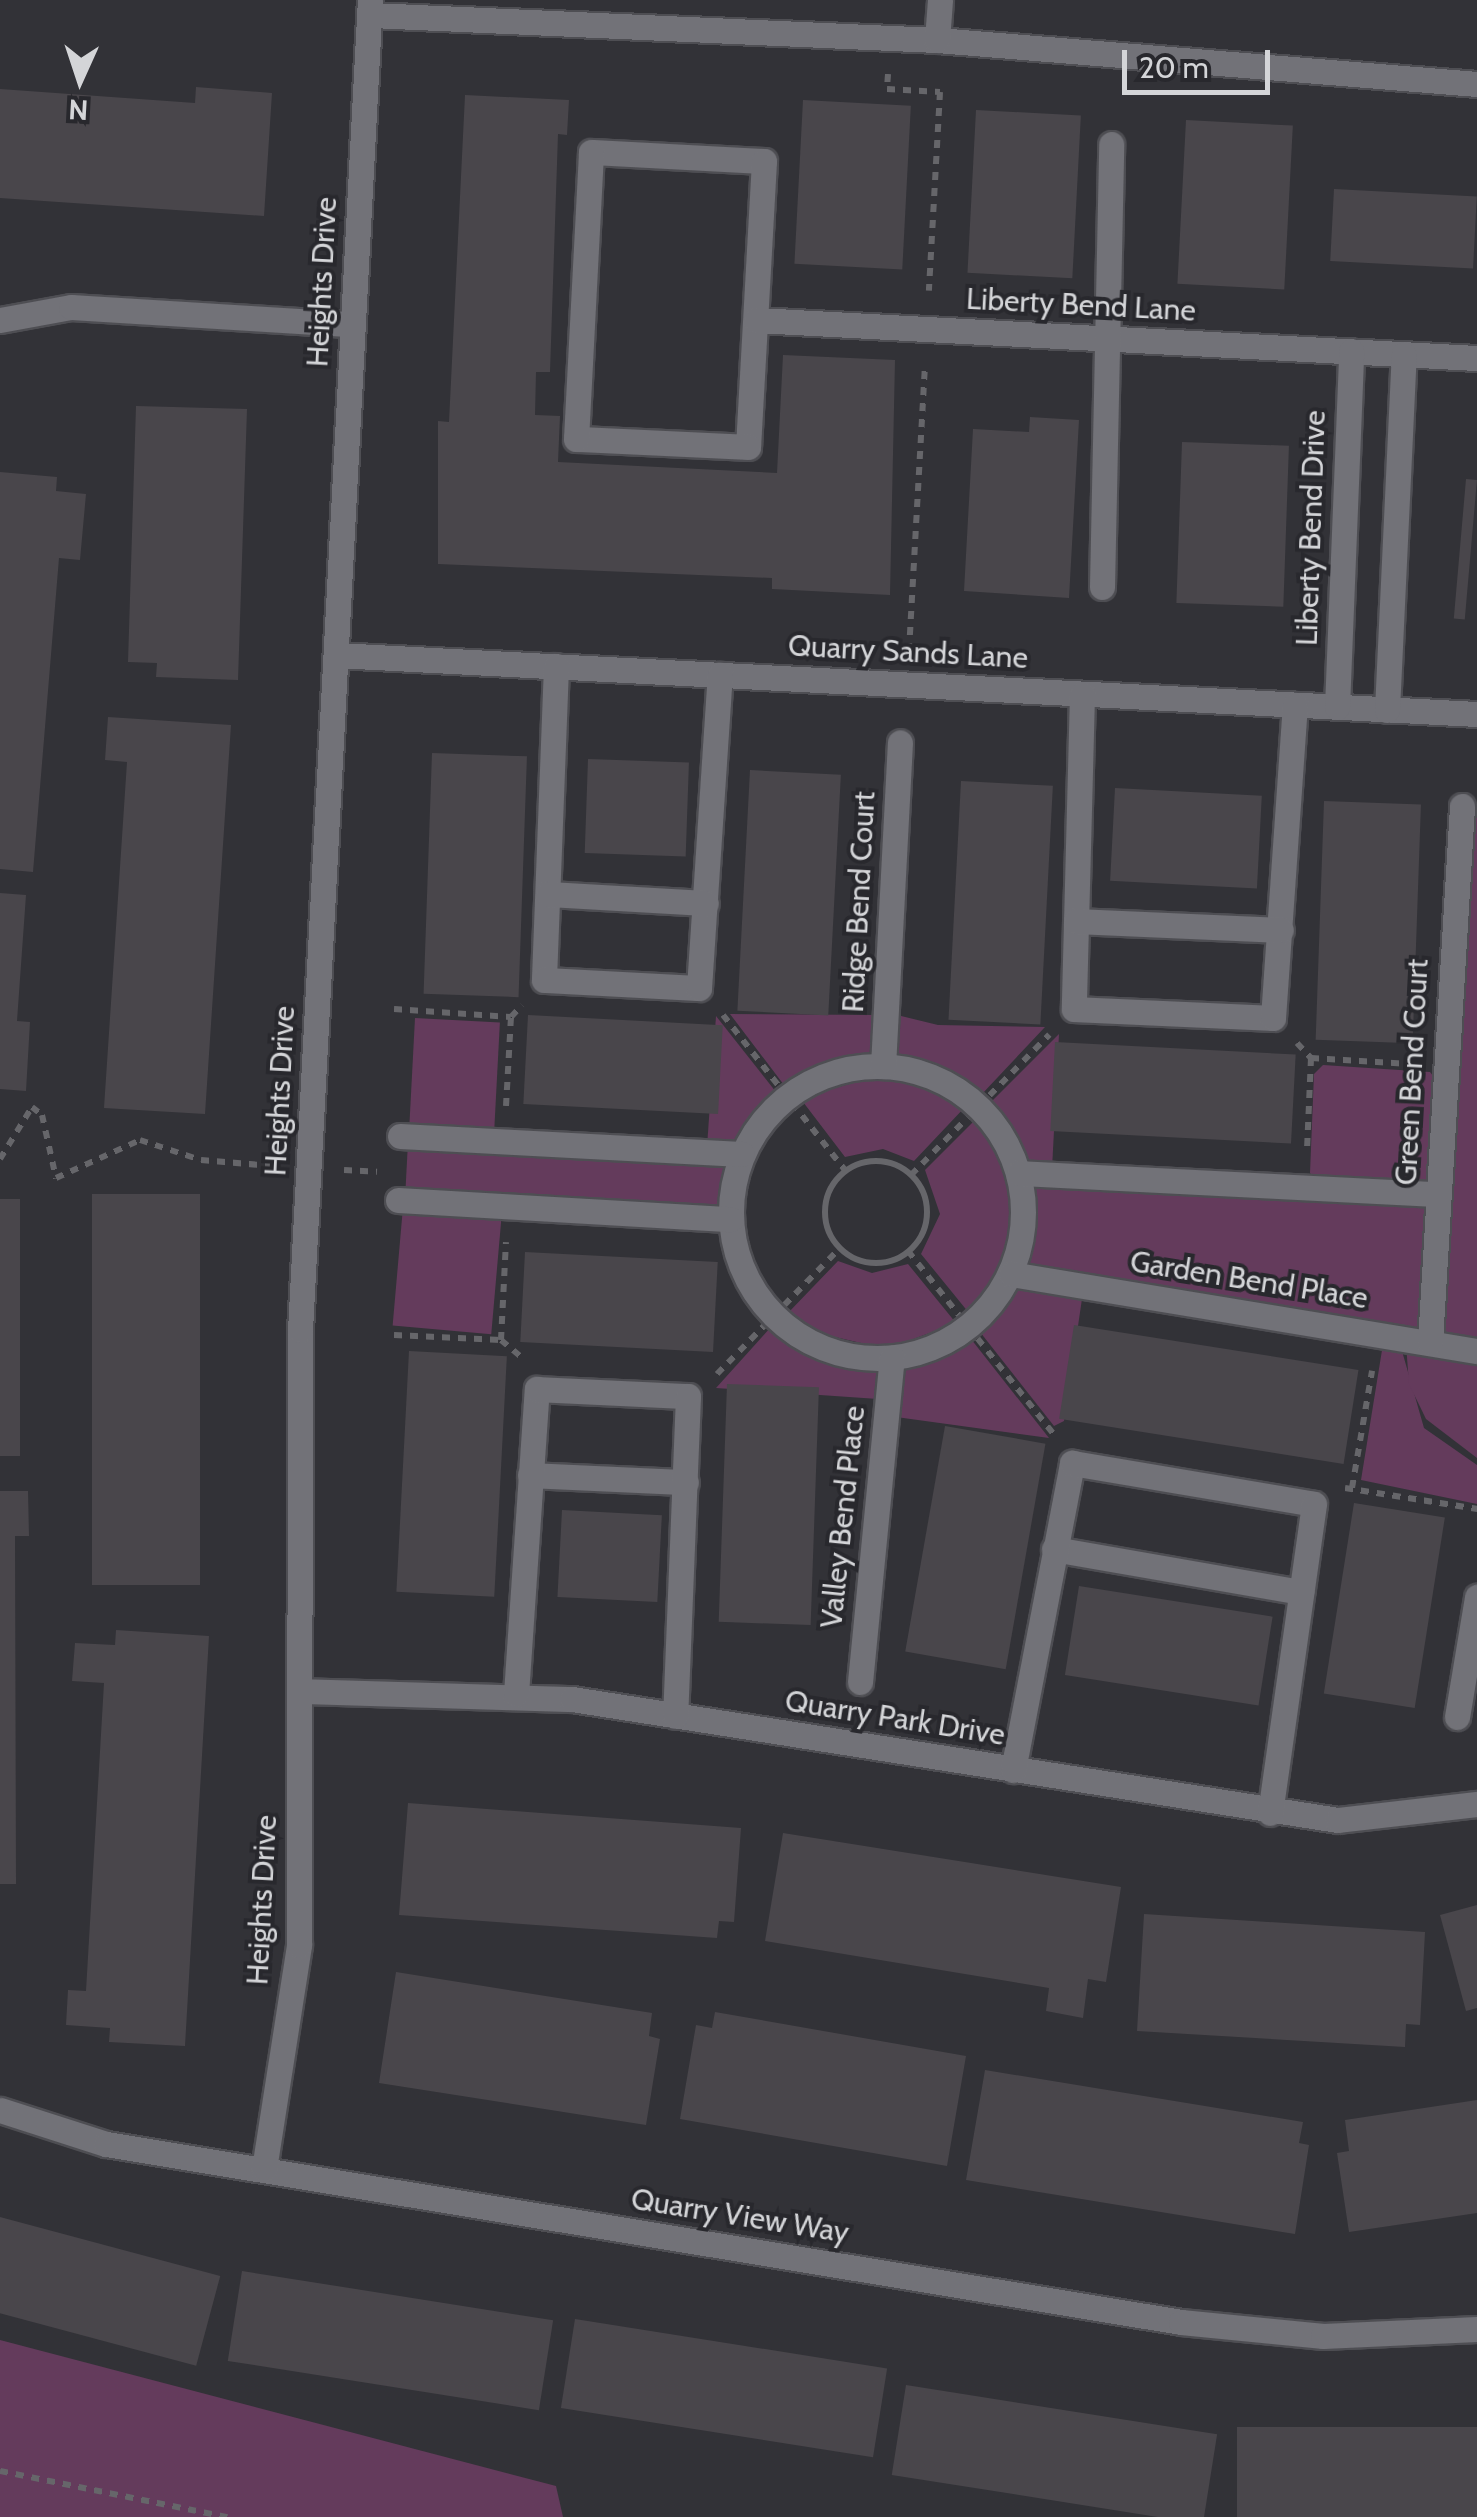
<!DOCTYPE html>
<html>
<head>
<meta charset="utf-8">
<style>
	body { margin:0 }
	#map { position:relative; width:1477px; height:2517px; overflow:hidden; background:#323237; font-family:Cabin,sans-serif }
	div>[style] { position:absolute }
	.green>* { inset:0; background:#643b5c; transform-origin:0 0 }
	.building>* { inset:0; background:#49464b; transform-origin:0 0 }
	.path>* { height:6px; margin-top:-3px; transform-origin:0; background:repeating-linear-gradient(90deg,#66666a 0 8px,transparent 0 16px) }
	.path>.ring { margin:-3px; padding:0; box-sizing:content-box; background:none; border:6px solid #66666a; border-radius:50% }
	.roads { filter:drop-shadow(2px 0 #4e4e53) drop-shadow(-2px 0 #4e4e53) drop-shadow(0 2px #4e4e53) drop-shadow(0 -2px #4e4e53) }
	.minor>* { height:25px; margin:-12.5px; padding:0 12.5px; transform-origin:12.5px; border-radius:12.5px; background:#727278 }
	.minor>.ring { margin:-12.5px; padding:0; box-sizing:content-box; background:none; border:25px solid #727278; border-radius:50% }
	span { translate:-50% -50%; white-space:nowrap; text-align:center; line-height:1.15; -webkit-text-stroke:8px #28282d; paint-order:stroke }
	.street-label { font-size:30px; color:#d4d5d8 }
	.north { position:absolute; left:30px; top:30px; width:100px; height:100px; -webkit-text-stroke:8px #28282d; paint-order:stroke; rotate:183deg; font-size:28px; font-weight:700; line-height:40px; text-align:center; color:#d4d5d8 }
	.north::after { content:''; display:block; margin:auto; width:35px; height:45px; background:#d4d5d8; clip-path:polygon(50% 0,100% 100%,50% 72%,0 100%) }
	.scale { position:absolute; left:1122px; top:50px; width:148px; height:45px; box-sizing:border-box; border:5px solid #d4d5d8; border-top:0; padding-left:12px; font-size:30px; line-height:35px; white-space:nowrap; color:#d4d5d8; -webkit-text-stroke:8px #28282d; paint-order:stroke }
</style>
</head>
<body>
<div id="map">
	<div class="green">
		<i style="clip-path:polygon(1469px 810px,1477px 810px,1477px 1345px,1441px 1339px)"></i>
		<i style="clip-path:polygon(730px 1014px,876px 1015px,874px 1053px,829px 1062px,784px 1085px)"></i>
		<i style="clip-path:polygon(897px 1015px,938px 1025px,1045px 1027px,982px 1094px,894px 1055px)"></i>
		<i style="clip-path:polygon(716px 1016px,776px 1092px,734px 1148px,707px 1147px)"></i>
		<i style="left:415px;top:1018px;width:85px;height:112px;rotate:3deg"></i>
		<i style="clip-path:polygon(1059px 1034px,1052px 1169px,1028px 1167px,990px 1103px)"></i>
		<i style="clip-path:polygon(1323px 1065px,1430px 1072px,1437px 1081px,1433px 1179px,1424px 1188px,1317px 1182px,1310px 1173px,1314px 1074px)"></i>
		<i style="clip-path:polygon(881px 1075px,911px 1079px,965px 1107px,914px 1161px,883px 1149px,845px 1157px,800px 1098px)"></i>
		<i style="clip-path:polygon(977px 1118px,1006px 1166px,1014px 1220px,1000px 1272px,969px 1313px,921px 1254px,940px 1214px,925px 1170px)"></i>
		<i style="left:408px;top:1142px;width:321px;height:53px;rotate:3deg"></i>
		<i style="clip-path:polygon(1032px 1178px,1432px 1204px,1420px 1336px,1023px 1270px)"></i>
		<i style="left:403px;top:1207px;width:99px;height:119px;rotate:5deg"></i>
		<i style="clip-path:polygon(838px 1261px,872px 1273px,908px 1264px,956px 1323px,887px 1349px,809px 1331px,787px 1314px)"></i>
		<i style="clip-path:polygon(1018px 1281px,1083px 1292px,1064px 1421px,1054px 1426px,980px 1332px)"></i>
		<i style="clip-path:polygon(770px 1328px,824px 1361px,881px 1369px,878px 1399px,716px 1388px)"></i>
		<i style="clip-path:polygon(971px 1339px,1049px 1438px,896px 1417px,902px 1368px)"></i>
		<i style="clip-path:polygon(1383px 1344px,1400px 1344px,1424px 1428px,1477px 1465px,1477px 1504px,1361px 1480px)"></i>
		<i style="clip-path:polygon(1406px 1344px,1477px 1357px,1477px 1458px,1426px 1419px,1409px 1384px)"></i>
		<i style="clip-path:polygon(0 2340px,556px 2486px,563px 2517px,0 2517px)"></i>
	</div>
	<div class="building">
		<i style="clip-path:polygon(196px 87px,272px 93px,264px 216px,0 198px,0 89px,195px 103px)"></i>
		<i style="clip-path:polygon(465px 95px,569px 100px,567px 135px,558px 134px,550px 372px,536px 372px,535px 415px,560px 416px,558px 462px,777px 473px,783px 355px,895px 360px,890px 595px,772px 589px,772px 578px,438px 564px,438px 421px,449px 422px)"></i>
		<i style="left:803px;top:100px;width:108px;height:164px;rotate:3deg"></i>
		<i style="left:976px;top:110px;width:105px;height:163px;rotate:3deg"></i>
		<i style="left:1186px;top:120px;width:107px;height:164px;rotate:3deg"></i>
		<i style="left:1334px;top:189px;width:143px;height:72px;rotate:3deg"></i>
		<i style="clip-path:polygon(136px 406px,247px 409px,238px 680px,156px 677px,157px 663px,128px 662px)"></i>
		<i style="clip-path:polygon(1030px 417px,1079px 420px,1069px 598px,964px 591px,973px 429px,1029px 432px)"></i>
		<i style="left:1182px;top:442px;width:107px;height:161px;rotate:2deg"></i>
		<i style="clip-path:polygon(0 472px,57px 477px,56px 491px,86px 494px,80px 560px,59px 558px,33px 872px,0 869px)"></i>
		<i style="left:1466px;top:479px;width:11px;height:140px;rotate:5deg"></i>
		<i style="clip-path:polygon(108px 717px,231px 725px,205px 1114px,104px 1108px,127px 762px,105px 760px)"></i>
		<i style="left:432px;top:753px;width:95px;height:241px;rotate:2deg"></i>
		<i style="left:588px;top:759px;width:101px;height:94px;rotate:2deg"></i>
		<i style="left:750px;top:770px;width:91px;height:241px;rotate:3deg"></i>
		<i style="left:961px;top:781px;width:92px;height:239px;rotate:3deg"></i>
		<i style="left:1115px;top:788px;width:147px;height:93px;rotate:3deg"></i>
		<i style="left:1324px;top:801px;width:97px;height:239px;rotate:2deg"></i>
		<i style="clip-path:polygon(0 893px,26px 895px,17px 1021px,30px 1022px,26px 1091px,0 1089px)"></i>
		<i style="left:528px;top:1015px;width:195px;height:89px;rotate:3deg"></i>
		<i style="left:1055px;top:1042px;width:241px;height:89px;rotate:3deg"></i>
		<i style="left:200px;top:1194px;width:391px;height:108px;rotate:90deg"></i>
		<i style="left:0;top:1199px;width:20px;height:257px"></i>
		<i style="left:525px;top:1252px;width:193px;height:90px;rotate:3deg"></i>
		<i style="left:1074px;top:1325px;width:288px;height:95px;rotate:9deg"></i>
		<i style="left:409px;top:1351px;width:98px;height:241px;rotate:3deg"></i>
		<i style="left:727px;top:1384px;width:92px;height:238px;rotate:2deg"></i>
		<i style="left:945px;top:1426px;width:102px;height:229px;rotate:10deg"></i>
		<i style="clip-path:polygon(0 1491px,28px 1491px,29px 1536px,15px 1536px,16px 1884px,0 1884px)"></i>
		<i style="left:1354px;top:1503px;width:92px;height:193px;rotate:9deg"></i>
		<i style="left:562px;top:1510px;width:100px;height:87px;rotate:3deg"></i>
		<i style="left:1079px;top:1586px;width:196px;height:90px;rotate:9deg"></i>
		<i style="clip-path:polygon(116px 1630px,209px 1636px,185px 2046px,109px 2042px,110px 2028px,66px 2025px,68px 1990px,86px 1991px,104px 1683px,72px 1681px,75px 1643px,115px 1645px)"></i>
		<i style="clip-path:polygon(408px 1803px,741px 1828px,734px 1922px,719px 1921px,717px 1938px,399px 1915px)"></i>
		<i style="clip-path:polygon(783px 1833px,1121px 1887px,1106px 1982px,1088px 1979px,1083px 2018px,1046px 2011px,1049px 1988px,765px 1941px)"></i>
		<i style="clip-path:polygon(1477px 1905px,1477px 2008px,1466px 2011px,1440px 1915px)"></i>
		<i style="clip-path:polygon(1144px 1914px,1425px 1932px,1420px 2025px,1406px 2024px,1405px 2047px,1137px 2031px)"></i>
		<i style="clip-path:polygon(396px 1972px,652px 2013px,649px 2036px,660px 2039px,646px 2125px,379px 2083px)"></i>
		<i style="clip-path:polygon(715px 2012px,966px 2056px,947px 2166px,680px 2119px,696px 2025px,712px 2028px)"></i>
		<i style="clip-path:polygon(985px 2070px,1303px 2122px,1299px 2143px,1309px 2145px,1295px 2234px,966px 2180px)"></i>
		<i style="clip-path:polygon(1477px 2100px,1477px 2213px,1349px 2232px,1337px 2153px,1349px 2151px,1345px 2120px)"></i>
		<i style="left:0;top:2217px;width:228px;height:93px;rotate:15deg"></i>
		<i style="left:242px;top:2271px;width:315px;height:91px;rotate:9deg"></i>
		<i style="left:575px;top:2319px;width:316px;height:90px;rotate:9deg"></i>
		<i style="left:906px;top:2385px;width:315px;height:91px;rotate:9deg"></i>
		<i style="left:1477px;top:2427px;width:90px;height:240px;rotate:90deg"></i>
	</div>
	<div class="path">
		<i style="left:888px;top:74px;width:15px;rotate:94deg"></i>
		<i style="left:887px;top:89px;width:53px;rotate:3.2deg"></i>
		<i style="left:940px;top:92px;width:199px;rotate:93.2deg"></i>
		<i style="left:909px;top:651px;width:287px;rotate:-86.8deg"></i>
		<i style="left:394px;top:1009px;width:117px;rotate:3.9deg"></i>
		<i style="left:511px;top:1017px;width:16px;rotate:-47deg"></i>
		<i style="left:723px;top:1015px;width:197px;rotate:51.8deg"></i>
		<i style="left:1297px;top:1043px;width:21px;rotate:47deg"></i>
		<i style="left:1311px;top:1058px;width:91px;rotate:92.5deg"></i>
		<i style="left:1311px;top:1058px;width:99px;rotate:3.5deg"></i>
		<i style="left:506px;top:1106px;width:89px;rotate:-86.8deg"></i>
		<i style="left:0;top:1159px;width:61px;rotate:-58.4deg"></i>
		<i style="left:32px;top:1107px;width:13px;rotate:39deg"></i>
		<i style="left:42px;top:1115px;width:65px;rotate:77.5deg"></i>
		<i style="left:56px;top:1178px;width:92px;rotate:-24.3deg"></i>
		<i style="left:140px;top:1140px;width:64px;rotate:18.2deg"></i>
		<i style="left:201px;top:1160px;width:71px;rotate:4.8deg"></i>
		<i class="ring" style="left:825px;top:1161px;width:96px;height:96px"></i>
		<i style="left:344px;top:1170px;width:33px;rotate:3deg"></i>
		<i style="left:911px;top:1175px;width:197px;rotate:-45.4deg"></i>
		<i style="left:908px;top:1251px;width:233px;rotate:51.5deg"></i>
		<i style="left:394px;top:1335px;width:107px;rotate:2.7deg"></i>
		<i style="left:501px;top:1340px;width:26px;rotate:40deg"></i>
		<i style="left:501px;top:1340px;width:98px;rotate:-87.1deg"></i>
		<i style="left:717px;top:1374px;width:175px;rotate:-45.7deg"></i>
		<i style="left:1345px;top:1488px;width:134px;rotate:9deg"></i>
		<i style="left:1352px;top:1488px;width:119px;rotate:-80.3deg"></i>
		<i style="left:0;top:2471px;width:232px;rotate:11.5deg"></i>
	</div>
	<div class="roads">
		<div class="minor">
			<i style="left:371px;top:15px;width:567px;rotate:2.53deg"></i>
			<i style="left:937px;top:40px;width:542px;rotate:4.66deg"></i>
			<i style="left:937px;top:40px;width:40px;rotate:-85.7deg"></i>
			<i style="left:591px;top:152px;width:173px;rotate:3deg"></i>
			<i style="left:764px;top:161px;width:286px;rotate:93.2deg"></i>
			<i style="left:748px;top:447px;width:172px;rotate:-177.3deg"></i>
			<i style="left:576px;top:439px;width:287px;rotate:-87deg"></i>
			<i style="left:0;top:320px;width:72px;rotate:-10.4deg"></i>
			<i style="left:71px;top:307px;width:281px;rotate:3.5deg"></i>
			<i style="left:756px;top:320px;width:722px;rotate:3.02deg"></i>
			<i style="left:1102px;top:587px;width:443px;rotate:-88.8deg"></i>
			<i style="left:336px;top:655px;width:1143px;rotate:2.96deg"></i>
			<i style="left:556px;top:666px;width:314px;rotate:92.2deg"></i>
			<i style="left:544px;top:980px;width:155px;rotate:3deg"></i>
			<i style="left:699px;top:988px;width:314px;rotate:-86.2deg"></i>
			<i style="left:1082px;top:694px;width:315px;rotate:91.5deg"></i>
			<i style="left:1074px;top:1009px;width:199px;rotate:2.6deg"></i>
			<i style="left:1273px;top:1018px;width:314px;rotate:-86deg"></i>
			<i style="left:1337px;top:707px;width:356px;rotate:-87.7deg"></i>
			<i style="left:1387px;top:710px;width:356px;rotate:-87.3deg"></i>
			<i style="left:548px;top:894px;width:158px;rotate:3.3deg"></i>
			<i style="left:1076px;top:921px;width:205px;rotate:2.5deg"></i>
			<i class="ring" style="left:731px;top:1066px;width:267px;height:267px"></i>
			<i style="left:883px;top:1066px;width:324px;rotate:-87deg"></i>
			<i style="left:400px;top:1136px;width:342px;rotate:3deg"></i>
			<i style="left:1019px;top:1173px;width:420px;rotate:2.9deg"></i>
			<i style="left:398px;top:1200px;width:333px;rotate:3.3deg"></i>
			<i style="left:1011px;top:1274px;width:472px;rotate:9.4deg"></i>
			<i style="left:1430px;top:1342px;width:537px;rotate:-86.58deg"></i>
			<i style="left:530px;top:1475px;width:156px;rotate:2.6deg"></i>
			<i style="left:1054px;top:1549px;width:251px;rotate:9.9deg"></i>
			<i style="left:860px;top:1682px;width:326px;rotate:-84.4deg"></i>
			<i style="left:300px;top:1691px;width:272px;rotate:1.7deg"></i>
			<i style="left:572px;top:1699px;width:775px;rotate:8.98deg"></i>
			<i style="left:1338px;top:1820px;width:140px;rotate:-6.6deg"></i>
			<i style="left:516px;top:1694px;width:306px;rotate:-86.1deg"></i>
			<i style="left:537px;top:1389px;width:151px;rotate:2.7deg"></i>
			<i style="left:688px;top:1396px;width:320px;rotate:92.3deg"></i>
			<i style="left:1457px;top:1717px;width:122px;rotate:-80.5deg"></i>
			<i style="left:1013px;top:1770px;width:313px;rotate:-79.1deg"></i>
			<i style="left:1072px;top:1463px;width:245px;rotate:9.6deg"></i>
			<i style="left:1314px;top:1504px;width:312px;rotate:98.1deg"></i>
			<i style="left:0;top:2110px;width:111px;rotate:17.8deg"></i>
			<i style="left:106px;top:2144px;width:1090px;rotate:9.4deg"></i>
			<i style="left:1181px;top:2322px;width:143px;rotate:5.6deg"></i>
			<i style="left:1323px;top:2336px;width:154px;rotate:-2.6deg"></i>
			<i style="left:264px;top:2169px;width:227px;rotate:-81.1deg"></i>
			<i style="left:299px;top:1945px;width:615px;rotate:-89.91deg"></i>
			<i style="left:300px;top:1330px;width:1332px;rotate:-86.99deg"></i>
		</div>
	</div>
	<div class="street-label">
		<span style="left:322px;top:282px;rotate:-87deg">Heights Drive</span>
		<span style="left:1081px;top:305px;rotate:3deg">Liberty Bend Lane</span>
		<span style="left:1311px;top:528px;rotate:-88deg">Liberty Bend Drive</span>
		<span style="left:908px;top:652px;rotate:3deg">Quarry Sands Lane</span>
		<span style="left:859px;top:902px;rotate:-87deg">Ridge Bend Court</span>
		<span style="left:1412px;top:1072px;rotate:-87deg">Green Bend Court</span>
		<span style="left:280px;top:1091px;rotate:-87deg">Heights Drive</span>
		<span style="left:1249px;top:1280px;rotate:9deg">Garden Bend Place</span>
		<span style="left:843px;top:1517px;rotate:-84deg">Valley Bend Place</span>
		<span style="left:895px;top:1718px;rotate:9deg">Quarry Park Drive</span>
		<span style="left:262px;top:1900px;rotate:-87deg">Heights Drive</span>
		<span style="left:740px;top:2216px;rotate:9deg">Quarry View Way</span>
	</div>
	<div class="north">N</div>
	<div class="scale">20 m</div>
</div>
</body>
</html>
